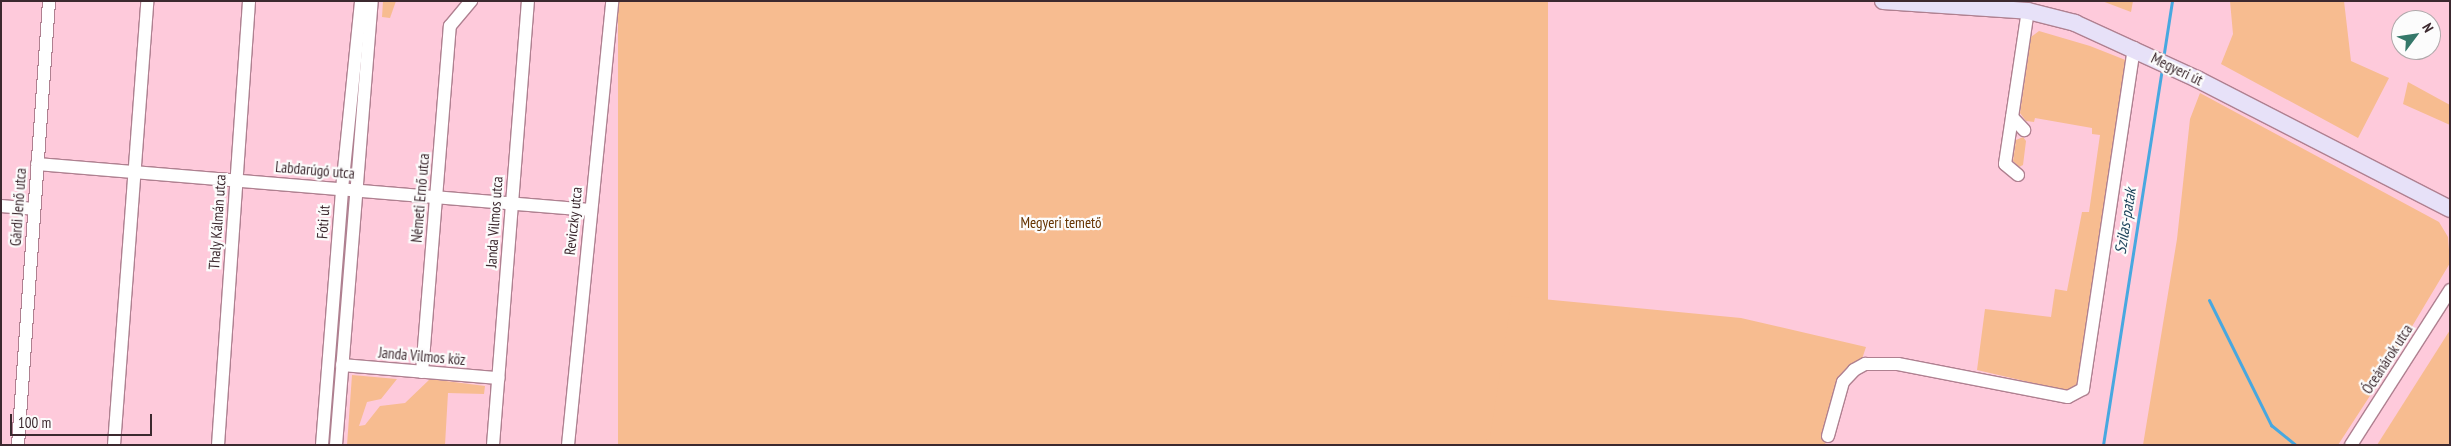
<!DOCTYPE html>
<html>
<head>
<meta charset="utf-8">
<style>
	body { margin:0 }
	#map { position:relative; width:2451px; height:446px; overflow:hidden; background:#fecadb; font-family:"PT Sans Narrow",sans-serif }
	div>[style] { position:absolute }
	.green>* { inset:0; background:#f7bc90; transform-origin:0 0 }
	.stream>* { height:3px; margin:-1.5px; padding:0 1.5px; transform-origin:1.5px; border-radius:1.5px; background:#48a8e0 }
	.roads { filter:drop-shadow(1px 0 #af8090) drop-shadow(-1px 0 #af8090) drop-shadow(0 1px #af8090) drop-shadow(0 -1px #af8090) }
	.minor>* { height:12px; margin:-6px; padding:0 6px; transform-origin:6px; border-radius:6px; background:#fff }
	.major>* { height:16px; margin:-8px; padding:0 8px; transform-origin:8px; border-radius:8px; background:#e7e1f8 }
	span { translate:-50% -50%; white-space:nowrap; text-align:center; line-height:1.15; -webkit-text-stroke:4.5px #fcfcfc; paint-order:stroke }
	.street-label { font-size:15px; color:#3c292f }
	.park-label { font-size:15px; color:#653300 }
	.water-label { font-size:16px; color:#1c435b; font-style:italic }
	.frame { position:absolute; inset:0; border:2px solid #3c292f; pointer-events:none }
	.north { position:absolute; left:2391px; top:10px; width:50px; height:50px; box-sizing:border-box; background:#fcfcfc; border:1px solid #afa8aa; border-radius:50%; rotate:59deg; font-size:14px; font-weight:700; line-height:20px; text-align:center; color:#3c292f }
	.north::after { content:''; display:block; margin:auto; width:18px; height:22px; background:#35786a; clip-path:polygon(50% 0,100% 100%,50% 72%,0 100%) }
	.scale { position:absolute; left:10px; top:414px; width:142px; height:22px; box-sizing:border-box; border:2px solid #3c292f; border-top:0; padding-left:6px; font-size:15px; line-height:18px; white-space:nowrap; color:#3c292f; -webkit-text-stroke:4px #fcfcfc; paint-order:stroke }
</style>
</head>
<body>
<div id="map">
	<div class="green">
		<i style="clip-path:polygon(383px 1px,396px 1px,390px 18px,382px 17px)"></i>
		<i style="left:618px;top:1px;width:930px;height:446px"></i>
		<i style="clip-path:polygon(2102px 1px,2133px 1px,2131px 12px)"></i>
		<i style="clip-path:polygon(2230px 1px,2344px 1px,2351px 61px,2389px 78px,2358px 138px,2221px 64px,2233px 34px)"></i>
		<i style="clip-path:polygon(2039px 31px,2090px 46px,2128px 61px,2079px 385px,2068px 391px,1977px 370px,1985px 309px,2051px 317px,2055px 289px,2067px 291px,2082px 212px,2089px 212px,2100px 135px,2092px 134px,2092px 128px,2035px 118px,2034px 122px,2026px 121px,2020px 113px,2031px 37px)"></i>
		<i style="clip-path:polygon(2408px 82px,2450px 105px,2450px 125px,2403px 104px)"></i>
		<i style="clip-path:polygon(2200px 93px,2439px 222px,2448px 237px,2450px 263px,2377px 385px,2338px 445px,2143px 445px,2177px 239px,2190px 119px)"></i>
		<i style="clip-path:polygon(2023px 137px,2026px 141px,2023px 165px,2019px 167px,2013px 161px,2016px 140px)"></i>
		<i style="clip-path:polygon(1512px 296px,1741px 318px,1866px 347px,1862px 359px,1847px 368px,1836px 387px,1825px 445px,1479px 445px,1490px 437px)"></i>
		<i style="clip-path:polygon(2450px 330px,2450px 445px,2377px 445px)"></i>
		<i style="clip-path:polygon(352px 375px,397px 379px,381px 399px,367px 402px,359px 426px,365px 425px,380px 406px,405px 403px,430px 379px,485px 386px,484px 394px,448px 393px,445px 445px,347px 445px)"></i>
	</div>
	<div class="stream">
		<i style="left:2163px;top:59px;width:59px;rotate:-81.2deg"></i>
		<i style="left:2209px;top:300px;width:140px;rotate:63.6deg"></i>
		<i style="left:2271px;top:425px;width:32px;rotate:39deg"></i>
		<i style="left:2103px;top:445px;width:383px;rotate:-81.1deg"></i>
	</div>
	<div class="roads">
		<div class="minor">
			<i style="left:2012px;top:117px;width:18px;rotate:47deg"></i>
			<i style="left:37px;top:164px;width:555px;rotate:4.76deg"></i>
			<i style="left:2018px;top:175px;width:17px;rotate:-140deg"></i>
			<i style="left:2005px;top:164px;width:155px;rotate:-81.5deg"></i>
			<i style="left:1px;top:206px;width:33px;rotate:5deg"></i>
			<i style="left:342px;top:365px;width:157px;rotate:4.8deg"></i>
			<i style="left:422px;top:372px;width:347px;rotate:-85.4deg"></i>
			<i style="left:450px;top:26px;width:33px;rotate:-50deg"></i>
			<i style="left:1828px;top:436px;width:56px;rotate:-74.5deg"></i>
			<i style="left:1843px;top:382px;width:16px;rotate:-47deg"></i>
			<i style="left:1854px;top:370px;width:13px;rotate:-29deg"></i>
			<i style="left:1865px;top:364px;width:33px"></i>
			<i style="left:1898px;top:364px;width:173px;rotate:11deg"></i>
			<i style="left:2068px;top:397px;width:17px;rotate:-28deg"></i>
			<i style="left:2083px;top:389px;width:345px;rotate:-81.5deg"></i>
			<i style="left:18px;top:445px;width:445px;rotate:-86deg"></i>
			<i style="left:114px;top:445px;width:445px;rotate:-85.7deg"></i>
			<i style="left:218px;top:445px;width:445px;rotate:-86deg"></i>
			<i style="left:322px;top:445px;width:257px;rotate:-85.5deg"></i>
			<i style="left:342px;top:189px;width:189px;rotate:-84.2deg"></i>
			<i style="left:336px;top:445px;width:445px;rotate:-85.4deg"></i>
			<i style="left:493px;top:445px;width:445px;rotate:-85.5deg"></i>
			<i style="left:568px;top:445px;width:446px;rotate:-84.3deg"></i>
			<i style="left:2351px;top:445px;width:184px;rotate:-57.4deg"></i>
		</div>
		<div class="major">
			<i style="left:1883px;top:1px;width:145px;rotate:3.9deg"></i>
			<i style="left:2028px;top:11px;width:49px;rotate:14.3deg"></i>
			<i style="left:2075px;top:23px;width:134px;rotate:24.7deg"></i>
			<i style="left:2197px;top:79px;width:284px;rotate:27.2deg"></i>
		</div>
	</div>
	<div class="street-label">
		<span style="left:2177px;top:69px;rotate:26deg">Megyeri út</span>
		<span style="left:315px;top:170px;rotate:5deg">Labdarúgó utca</span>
		<span style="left:420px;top:198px;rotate:-85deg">Németi Ernő utca</span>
		<span style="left:18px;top:207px;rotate:-86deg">Gárdi Jenő utca</span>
		<span style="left:573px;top:221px;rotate:-84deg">Reviczky utca</span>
		<span style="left:217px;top:222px;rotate:-86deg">Thaly Kálmán utca</span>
		<span style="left:323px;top:222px;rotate:-86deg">Fóti út</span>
		<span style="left:494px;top:222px;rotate:-86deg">Janda Vilmos utca</span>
		<span style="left:422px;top:356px;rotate:5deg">Janda Vilmos köz</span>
		<span style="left:2387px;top:359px;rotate:-57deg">Óceánárok utca</span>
	</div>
	<div class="park-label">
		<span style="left:1061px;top:223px">Megyeri temető</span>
	</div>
	<div class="water-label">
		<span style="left:2125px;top:221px;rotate:-81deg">Szilas-patak</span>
	</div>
	<div class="frame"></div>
	<div class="north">N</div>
	<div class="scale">100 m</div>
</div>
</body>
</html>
